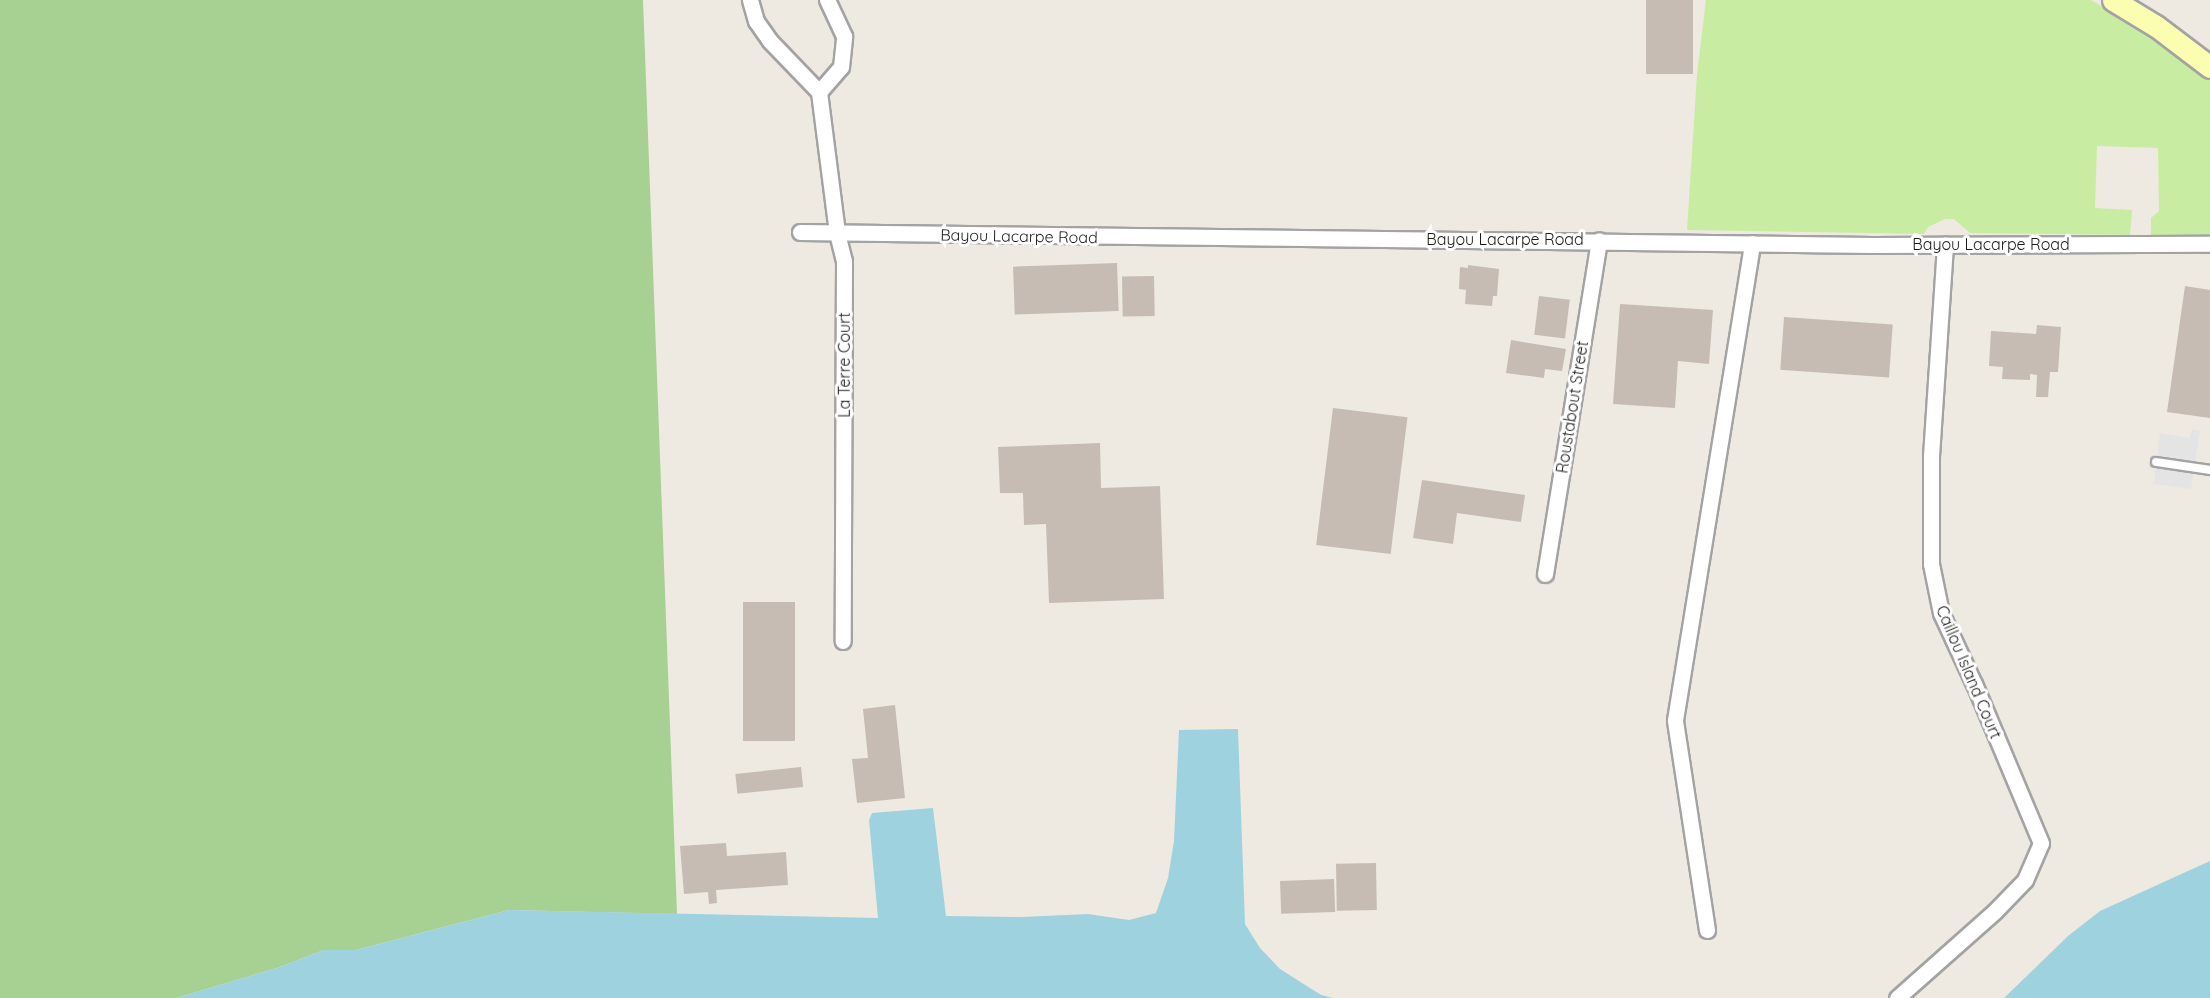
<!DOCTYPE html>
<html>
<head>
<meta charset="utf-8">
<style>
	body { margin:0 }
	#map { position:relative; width:2210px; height:998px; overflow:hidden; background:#eeeae1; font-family:Quicksand,sans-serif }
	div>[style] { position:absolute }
	.grass>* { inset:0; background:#c9eca3 }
	.forest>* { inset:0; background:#a7d093 }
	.parking>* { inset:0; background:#e4e4e4 }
	.water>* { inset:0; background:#9ed2df }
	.building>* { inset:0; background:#c6bcb4; transform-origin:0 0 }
	.roads { filter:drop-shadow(2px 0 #a3a3a3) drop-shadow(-2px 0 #a3a3a3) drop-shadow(0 2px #a3a3a3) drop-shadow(0 -2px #a3a3a3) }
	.service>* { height:8px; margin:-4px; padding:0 4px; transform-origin:4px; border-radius:4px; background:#fff }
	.minor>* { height:15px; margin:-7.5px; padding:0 7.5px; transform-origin:7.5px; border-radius:7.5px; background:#fff }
	.secondary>* { height:21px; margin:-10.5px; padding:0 10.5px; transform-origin:10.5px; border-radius:10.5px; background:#fbfdb1 }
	span { translate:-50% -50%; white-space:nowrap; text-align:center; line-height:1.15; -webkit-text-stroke:6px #fff; paint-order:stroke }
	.street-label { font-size:16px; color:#1c1c1c }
</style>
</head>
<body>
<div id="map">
	<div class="grass">
		<i style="clip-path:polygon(1706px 0,2091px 0,2180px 52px,2210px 75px,2210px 236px,2151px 235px,2151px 218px,2159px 211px,2158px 148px,2097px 146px,2095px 208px,2132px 210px,2130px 235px,1970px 233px,1954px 219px,1945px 219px,1928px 227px,1924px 234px,1687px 230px,1697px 74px)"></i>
	</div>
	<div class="forest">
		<i style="clip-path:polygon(0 0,643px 0,677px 914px,509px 910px,356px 950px,324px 950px,277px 968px,176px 998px,0 998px)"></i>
	</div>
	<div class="parking">
		<i style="clip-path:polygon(2192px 429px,2200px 431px,2191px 489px,2154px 484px,2160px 433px,2190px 438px)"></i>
	</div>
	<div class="water">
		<i style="clip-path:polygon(1238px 729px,1245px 924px,1260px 948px,1280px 969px,1321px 995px,1333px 998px,176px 998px,277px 968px,324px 950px,356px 950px,509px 910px,878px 918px,869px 820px,872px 813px,933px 808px,946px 916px,1021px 917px,1088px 914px,1129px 920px,1156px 913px,1168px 878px,1174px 841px,1179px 730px)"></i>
		<i style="clip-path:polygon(2210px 861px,2210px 998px,2004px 998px,2068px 936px,2100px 911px)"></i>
	</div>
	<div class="building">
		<i style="left:1646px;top:0;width:47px;height:74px"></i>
		<i style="left:1117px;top:263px;width:48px;height:104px;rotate:88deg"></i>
		<i style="clip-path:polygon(1468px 265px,1499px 269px,1497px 296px,1493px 296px,1492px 306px,1465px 304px,1466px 290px,1459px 289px,1460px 267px,1468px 268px)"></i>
		<i style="left:1154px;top:276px;width:40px;height:32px;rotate:89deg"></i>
		<i style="clip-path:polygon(2185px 286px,2210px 290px,2210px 418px,2167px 412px)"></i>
		<i style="left:1539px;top:296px;width:31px;height:39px;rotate:7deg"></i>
		<i style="clip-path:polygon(1620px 304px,1713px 310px,1709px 364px,1678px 361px,1675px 408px,1613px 404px)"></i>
		<i style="left:1784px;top:317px;width:109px;height:53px;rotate:4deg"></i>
		<i style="clip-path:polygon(2037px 325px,2061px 327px,2058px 372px,2050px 372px,2048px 397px,2036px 397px,2037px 375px,2030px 374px,2030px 380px,2002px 379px,2003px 367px,1989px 366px,1991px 331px,2036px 334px)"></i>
		<i style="clip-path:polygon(1511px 340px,1566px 349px,1562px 371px,1545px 369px,1544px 378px,1506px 373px)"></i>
		<i style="left:1333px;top:408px;width:75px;height:138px;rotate:7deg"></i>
		<i style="clip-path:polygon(1100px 443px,1101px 488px,1160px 486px,1164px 599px,1049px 603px,1046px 524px,1024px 525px,1023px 493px,1000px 493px,998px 447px)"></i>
		<i style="clip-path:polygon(1422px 480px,1525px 495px,1521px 522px,1457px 513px,1453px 544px,1413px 538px)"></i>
		<i style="left:743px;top:602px;width:52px;height:139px"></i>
		<i style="clip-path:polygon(895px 705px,905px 798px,857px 803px,852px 759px,868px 758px,863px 709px)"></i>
		<i style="left:801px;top:767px;width:20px;height:66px;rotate:84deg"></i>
		<i style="clip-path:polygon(726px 843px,727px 856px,786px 852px,788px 885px,716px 890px,717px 903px,709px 904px,708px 892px,684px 894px,680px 846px)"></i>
		<i style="left:1376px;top:863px;width:47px;height:40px;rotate:89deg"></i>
		<i style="left:1334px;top:879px;width:33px;height:54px;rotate:88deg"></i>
	</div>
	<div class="roads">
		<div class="service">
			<i style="left:2156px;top:462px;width:55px;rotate:8.4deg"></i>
		</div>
		<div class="minor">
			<i style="left:750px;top:0;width:22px;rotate:74deg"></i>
			<i style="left:756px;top:21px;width:24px;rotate:55deg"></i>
			<i style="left:770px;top:41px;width:71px;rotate:46.1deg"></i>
			<i style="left:819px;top:92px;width:33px;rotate:-49deg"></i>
			<i style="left:841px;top:67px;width:31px;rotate:-84deg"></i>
			<i style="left:844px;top:36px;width:40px;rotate:-115deg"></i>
			<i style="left:819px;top:92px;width:142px;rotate:82.7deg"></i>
			<i style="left:837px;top:233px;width:29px;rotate:76deg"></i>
			<i style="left:844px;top:261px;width:380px;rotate:90.2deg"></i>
			<i style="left:800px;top:232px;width:1072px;rotate:0.69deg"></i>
			<i style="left:1872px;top:245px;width:338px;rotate:-0.2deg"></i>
			<i style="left:1545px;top:574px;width:338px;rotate:-80.8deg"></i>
			<i style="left:1707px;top:930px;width:212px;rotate:-98.7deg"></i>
			<i style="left:1675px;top:720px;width:483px;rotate:-80.8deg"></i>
			<i style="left:1897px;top:998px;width:131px;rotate:-41.6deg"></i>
			<i style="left:1995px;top:911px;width:43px;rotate:-45.9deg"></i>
			<i style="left:2025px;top:880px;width:40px;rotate:-66.6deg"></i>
			<i style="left:2041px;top:843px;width:173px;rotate:-112.8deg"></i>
			<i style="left:1974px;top:684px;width:78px;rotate:-114.9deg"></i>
			<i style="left:1941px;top:613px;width:50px;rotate:-101.5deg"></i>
			<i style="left:1931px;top:564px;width:108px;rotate:-90deg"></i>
			<i style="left:1931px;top:456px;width:212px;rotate:-86.2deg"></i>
		</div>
		<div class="secondary">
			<i style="left:2113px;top:0;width:50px;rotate:31.2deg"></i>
			<i style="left:2156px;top:26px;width:68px;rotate:37.2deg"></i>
		</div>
	</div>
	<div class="street-label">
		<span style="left:1019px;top:236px;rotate:1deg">Bayou Lacarpe Road</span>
		<span style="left:1505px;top:239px">Bayou Lacarpe Road</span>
		<span style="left:1991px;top:244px">Bayou Lacarpe Road</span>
		<span style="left:844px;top:365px;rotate:-90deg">La Terre Court</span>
		<span style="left:1572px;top:407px;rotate:-81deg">Roustabout Street</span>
		<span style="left:1969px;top:672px;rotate:67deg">Caillou Island Court</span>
	</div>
</div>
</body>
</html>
